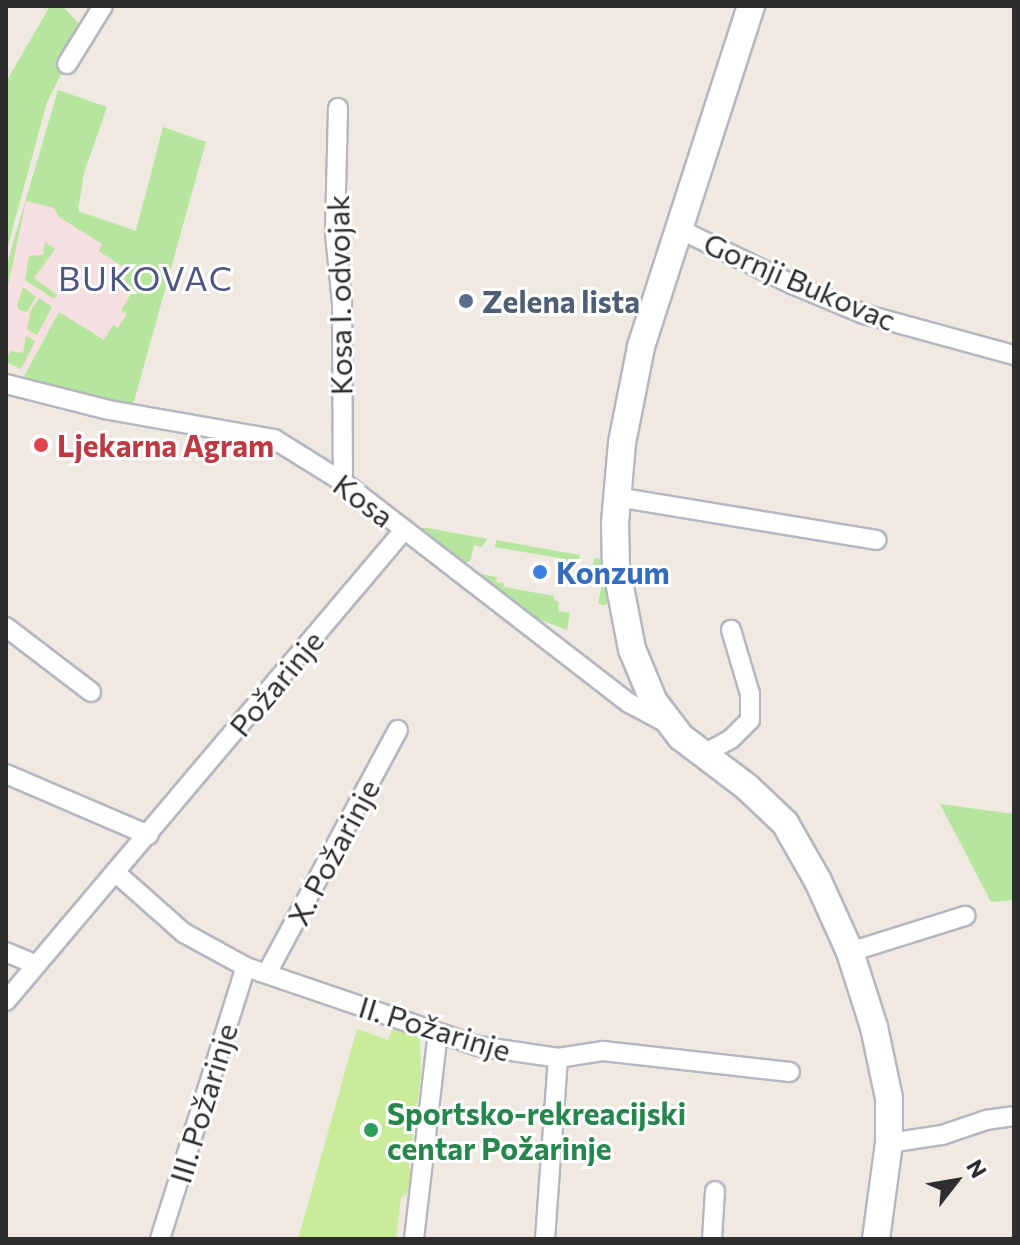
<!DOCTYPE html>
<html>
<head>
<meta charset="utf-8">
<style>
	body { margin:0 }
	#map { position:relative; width:1020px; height:1245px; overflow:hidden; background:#efe9e1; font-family:Commissioner,sans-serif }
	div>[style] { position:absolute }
	.medical>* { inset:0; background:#f5dfe0 }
	.green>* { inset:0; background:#b6e59e }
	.pitch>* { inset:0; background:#c9ec9a }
	.roads { filter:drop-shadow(2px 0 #b4b7c1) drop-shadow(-2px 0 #b4b7c1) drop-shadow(0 2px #b4b7c1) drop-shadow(0 -2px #b4b7c1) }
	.street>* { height:18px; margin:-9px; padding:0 9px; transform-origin:9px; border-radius:9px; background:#fff }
	.secondary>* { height:26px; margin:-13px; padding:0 13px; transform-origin:13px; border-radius:13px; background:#fff }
	.dots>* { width:22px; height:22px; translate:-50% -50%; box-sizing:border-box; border:4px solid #fff; border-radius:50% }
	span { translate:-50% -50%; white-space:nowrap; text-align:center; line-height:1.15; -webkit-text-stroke:6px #fff; paint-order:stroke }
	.street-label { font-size:30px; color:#2e2e2e }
	.service-label { font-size:30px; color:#4e5e75; font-weight:700 }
	.left { translate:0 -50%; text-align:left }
	.health-label { font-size:30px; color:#be3a42; font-weight:700 }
	.shop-label { font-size:30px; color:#366cbe; font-weight:700 }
	.leisure-label { font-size:30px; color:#27864d; font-weight:700 }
	.quarter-label { font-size:34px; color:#4d5680; letter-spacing:2px }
	.frame { position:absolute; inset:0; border:8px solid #2e2e2e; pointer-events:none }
	.north { position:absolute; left:916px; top:1141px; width:80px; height:80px; -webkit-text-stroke:6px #fff; paint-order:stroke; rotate:59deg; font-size:22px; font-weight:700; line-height:32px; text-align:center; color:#2e2e2e }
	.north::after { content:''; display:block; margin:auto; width:28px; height:36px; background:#2e2e2e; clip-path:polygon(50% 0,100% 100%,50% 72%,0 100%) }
</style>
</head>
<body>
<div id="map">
	<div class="medical">
		<i style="clip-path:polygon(26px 194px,177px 246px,133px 405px,23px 378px,26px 371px,6px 362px,6px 267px)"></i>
	</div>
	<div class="green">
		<i style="clip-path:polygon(50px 6px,62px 6px,84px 29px,47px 102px,6px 253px,6px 82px)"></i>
		<i style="clip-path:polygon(58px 90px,107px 107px,84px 173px,78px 211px,136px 231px,163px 127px,206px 142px,133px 405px,23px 378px,59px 312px,104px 340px,113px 325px,118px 328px,127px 314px,121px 310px,132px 292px,120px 284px,129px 271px,99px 251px,102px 244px,59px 217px,54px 208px,26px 201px,6px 295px,6px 267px)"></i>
		<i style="clip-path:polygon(45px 242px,55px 249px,34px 278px,57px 295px,54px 299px,25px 280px,29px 256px,43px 255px)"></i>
		<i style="clip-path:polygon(23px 287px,36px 297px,27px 312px,19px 310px,17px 305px)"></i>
		<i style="clip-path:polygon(39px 298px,52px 307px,37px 335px,27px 330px,30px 312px)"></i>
		<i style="clip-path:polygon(26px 336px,35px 341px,21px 369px,8px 363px,7px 357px,11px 351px,23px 353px)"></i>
		<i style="clip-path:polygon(419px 528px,428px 528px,487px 539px,482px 547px,474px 545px,470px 561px,461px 564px)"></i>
		<i style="clip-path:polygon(496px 540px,580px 555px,578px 566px,565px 565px,565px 559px,495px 547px)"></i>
		<i style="clip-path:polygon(594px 558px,603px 559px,609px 602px,605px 605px,598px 604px,603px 579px,591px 575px)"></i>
		<i style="clip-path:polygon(480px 574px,497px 577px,496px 582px,504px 583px,504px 587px,554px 596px,554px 600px,559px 602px,558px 611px,570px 613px,567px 630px,522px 613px)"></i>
		<i style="clip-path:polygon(940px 804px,1014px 814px,1014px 900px,991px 902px)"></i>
	</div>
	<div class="pitch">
		<i style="clip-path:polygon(357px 1029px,388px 1040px,392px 1029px,420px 1038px,421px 1074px,409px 1167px,413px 1174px,411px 1190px,401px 1198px,396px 1239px,298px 1239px)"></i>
	</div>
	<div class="roads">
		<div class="street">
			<i style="left:67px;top:64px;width:68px;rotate:-58.2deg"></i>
			<i style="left:338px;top:108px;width:126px;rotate:91.4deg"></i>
			<i style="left:335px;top:234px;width:69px;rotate:84.2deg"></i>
			<i style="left:342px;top:303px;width:179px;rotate:89.7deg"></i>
			<i style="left:679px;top:229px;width:128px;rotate:26deg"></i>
			<i style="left:794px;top:285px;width:76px;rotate:22.5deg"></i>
			<i style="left:864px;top:314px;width:156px;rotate:15.3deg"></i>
			<i style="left:6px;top:384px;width:106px;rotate:14.2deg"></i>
			<i style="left:109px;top:410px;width:168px;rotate:10deg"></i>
			<i style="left:274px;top:439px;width:81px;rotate:31.9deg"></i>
			<i style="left:343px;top:482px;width:361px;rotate:37.7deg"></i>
			<i style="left:629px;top:703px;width:40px;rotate:28deg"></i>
			<i style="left:617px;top:497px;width:263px;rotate:9.4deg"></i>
			<i style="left:6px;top:627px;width:107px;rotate:37.4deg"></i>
			<i style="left:702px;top:755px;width:33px;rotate:-29deg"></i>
			<i style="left:731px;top:739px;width:27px;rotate:-45deg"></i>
			<i style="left:750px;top:720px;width:26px;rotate:-90deg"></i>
			<i style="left:750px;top:694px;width:67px;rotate:-106.5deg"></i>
			<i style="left:6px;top:774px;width:155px;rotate:23.2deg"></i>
			<i style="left:115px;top:872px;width:92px;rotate:41.5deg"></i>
			<i style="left:184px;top:933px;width:71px;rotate:28.7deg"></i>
			<i style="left:246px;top:967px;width:245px;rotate:18.8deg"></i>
			<i style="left:478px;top:1046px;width:81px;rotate:8.5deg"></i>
			<i style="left:558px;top:1058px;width:46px;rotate:-8.8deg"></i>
			<i style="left:603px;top:1051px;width:188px;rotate:6.4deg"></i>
			<i style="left:6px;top:952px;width:33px;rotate:23deg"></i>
			<i style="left:850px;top:952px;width:121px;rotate:-17.4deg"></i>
			<i style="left:267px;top:973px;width:276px;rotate:-61.7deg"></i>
			<i style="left:6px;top:1001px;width:617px;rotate:-49.8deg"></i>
			<i style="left:889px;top:1143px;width:54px;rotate:-8.6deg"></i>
			<i style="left:942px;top:1135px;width:46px;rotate:-18.8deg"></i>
			<i style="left:986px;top:1120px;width:28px;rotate:-8deg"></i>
			<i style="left:160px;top:1239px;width:285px;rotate:-72.5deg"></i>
			<i style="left:414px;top:1239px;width:207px;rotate:-83.4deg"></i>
			<i style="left:545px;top:1239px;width:181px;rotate:-85.9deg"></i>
			<i style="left:712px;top:1239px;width:48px;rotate:-86.4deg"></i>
		</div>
		<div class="secondary">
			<i style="left:751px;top:6px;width:358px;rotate:107.9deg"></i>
			<i style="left:641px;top:347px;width:98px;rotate:101.2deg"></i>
			<i style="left:622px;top:443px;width:80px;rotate:95deg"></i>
			<i style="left:615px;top:523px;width:43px;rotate:88.7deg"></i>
			<i style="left:616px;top:566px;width:85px;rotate:79.1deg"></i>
			<i style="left:632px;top:649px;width:57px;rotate:67.5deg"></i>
			<i style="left:654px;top:702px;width:44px;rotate:52.4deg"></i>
			<i style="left:681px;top:737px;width:83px;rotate:37.1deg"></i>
			<i style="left:747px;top:787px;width:52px;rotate:43.5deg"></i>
			<i style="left:785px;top:823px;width:67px;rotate:60.4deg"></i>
			<i style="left:818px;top:881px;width:78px;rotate:65.7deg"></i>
			<i style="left:850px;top:952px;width:79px;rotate:72.3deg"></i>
			<i style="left:874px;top:1027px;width:73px;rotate:78.1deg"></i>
			<i style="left:889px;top:1098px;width:45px;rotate:90deg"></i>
			<i style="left:889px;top:1143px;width:97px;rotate:97.7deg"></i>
		</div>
	</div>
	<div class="dots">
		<i style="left:466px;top:301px;background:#5c6f8a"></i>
		<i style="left:41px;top:445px;background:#e0444e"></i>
		<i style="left:540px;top:572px;background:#3f7fe0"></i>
		<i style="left:371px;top:1130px;background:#2e9e5b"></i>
	</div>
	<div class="street-label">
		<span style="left:800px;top:281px;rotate:23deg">Gornji Bukovac</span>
		<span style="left:339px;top:295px;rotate:-91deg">Kosa I. odvojak</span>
		<span style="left:364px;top:500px;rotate:37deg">Kosa</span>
		<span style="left:276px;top:683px;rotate:-50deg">Požarinje</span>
		<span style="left:333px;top:852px;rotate:-62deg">X. Požarinje</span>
		<span style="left:435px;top:1028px;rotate:17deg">II. Požarinje</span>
		<span style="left:203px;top:1103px;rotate:-73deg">III. Požarinje</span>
	</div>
	<div class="service-label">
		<span class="left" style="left:482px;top:301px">Zelena lista</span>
	</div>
	<div class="health-label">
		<span class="left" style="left:57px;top:445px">Ljekarna Agram</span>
	</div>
	<div class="shop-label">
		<span class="left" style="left:556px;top:572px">Konzum</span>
	</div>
	<div class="leisure-label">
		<span class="left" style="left:387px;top:1130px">Sportsko-rekreacijski<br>centar Požarinje</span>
	</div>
	<div class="quarter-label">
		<span style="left:146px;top:278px">BUKOVAC</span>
	</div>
	<div class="frame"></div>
	<div class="north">N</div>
</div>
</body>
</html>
